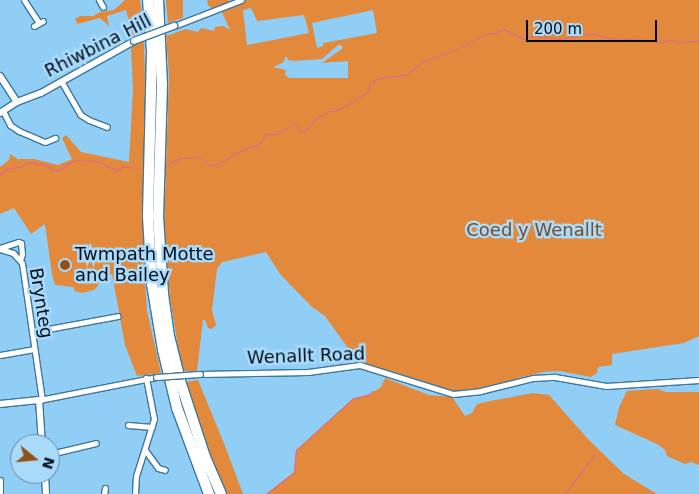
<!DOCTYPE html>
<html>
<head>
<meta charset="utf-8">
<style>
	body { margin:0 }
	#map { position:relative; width:699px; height:494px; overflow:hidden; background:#91cef6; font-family:"DejaVu Sans",sans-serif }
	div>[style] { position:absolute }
	.green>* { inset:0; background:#e2893c }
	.stream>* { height:1px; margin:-0.5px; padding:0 0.5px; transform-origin:0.5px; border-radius:0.5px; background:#e26696 }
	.roads { filter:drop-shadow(1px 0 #3c779b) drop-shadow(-1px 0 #3c779b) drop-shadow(0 1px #3c779b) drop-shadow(0 -1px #3c779b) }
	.minor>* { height:5px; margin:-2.5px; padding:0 2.5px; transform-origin:2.5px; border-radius:2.5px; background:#fff }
	.tertiary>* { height:6px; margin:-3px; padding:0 3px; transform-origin:3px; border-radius:3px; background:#fff }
	.motorway>* { height:10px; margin:-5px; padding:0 5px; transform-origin:5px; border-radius:5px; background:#fff }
	.bridges { filter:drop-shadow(1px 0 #3c779b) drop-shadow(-1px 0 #3c779b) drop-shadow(0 1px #3c779b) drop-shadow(0 -1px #3c779b) }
	.minor-bridge>* { height:5px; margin:-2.5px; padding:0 2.5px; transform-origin:2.5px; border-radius:2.5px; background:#fff }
	.tertiary-bridge>* { height:6px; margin:-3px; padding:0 3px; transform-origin:3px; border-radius:3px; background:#fff }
	.dots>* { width:14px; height:14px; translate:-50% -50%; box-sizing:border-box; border:2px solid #aadafa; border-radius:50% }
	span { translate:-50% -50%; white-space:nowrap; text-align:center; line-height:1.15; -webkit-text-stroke:5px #aadafa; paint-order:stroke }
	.street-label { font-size:18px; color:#000e1c }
	.park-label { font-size:18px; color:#784c29 }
	.poi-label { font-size:18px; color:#000e1c }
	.left { translate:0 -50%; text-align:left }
	.north { position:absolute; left:10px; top:434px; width:50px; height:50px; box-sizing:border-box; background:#aadafa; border:1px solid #6688a1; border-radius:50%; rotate:107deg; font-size:14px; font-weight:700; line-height:20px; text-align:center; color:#000e1c }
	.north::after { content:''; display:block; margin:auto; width:18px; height:22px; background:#915218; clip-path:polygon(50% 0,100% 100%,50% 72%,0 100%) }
	.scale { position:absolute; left:526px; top:20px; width:131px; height:22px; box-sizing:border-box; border:2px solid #000e1c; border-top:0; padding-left:6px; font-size:15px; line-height:18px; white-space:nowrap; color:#000e1c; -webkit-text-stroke:4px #aadafa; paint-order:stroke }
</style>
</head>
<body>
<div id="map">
	<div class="green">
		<i style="clip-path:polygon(125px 0,140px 0,144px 32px,134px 36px,132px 34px,126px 10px,107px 16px,109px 26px,100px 18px,77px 24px,75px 19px,80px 16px,93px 16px,100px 12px,114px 10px)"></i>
		<i style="clip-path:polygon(166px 0,183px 0,183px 18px,168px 23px)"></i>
		<i style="clip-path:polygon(evenodd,207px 0,228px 0,233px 3px,241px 0,699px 0,699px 336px,684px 343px,612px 354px,612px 365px,598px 367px,597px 373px,591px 377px,559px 371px,543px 372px,518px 378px,504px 386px,453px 394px,360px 365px,325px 316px,312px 307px,280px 274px,266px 252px,222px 262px,217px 269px,212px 310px,216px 325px,212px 329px,208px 328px,205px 320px,203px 320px,197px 371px,182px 371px,170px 298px,164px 225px,169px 75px,166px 36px,186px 29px,198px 32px,201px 28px,214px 31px,215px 27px,223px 26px,230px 30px,222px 12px,216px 13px,208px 5px,207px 0,251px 8px,257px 21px,304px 15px,309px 33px,247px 45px,243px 10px,251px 8px,207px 0,373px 10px,377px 33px,323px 43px,323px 46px,317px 48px,312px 23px,373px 10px,207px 0,338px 45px,341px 45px,343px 48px,322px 63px,348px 61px,348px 78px,289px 78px,285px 75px,286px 70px,273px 67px,284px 62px,285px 57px,287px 57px,288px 60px,295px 61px,322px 59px,338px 45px)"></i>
		<i style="clip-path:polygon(144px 42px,146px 121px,143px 190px,143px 254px,147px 311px,161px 373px,137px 376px,125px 345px,112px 274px,96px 276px,100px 279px,98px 286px,94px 290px,82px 293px,75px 291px,73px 287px,55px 285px,52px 274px,45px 224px,31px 234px,14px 208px,0 214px,0 167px,9px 160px,10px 154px,18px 159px,34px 159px,58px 165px,72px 159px,62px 138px,66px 135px,81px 152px,129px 162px,133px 89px,131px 45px)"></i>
		<i style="clip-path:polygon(385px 378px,429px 395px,452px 397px,465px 416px,472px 413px,477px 404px,490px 401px,533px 393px,549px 395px,588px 439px,624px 474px,657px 494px,266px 494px,294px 472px,296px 450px,353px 399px,370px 394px,381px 387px)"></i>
		<i style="clip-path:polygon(198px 380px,225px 446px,243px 494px,227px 494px,211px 456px,186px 382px)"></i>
		<i style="clip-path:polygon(658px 389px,666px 392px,699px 392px,699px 465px,691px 462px,685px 464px,667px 456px,665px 450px,657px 444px,615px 425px,619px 407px,627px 391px)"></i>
	</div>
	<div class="stream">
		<i style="left:168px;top:165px;width:14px;rotate:-30deg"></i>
		<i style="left:180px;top:158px;width:21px;rotate:-3deg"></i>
		<i style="left:201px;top:157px;width:12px;rotate:42deg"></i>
		<i style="left:210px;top:165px;width:5px"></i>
		<i style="left:215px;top:165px;width:35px;rotate:-29deg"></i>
		<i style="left:246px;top:148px;width:14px;rotate:-17deg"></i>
		<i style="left:259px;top:144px;width:12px;rotate:-55deg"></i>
		<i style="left:266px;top:134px;width:10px"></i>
		<i style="left:276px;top:134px;width:23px;rotate:-29deg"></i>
		<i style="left:296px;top:123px;width:9px;rotate:63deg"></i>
		<i style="left:300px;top:131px;width:4px;rotate:14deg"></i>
		<i style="left:304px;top:132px;width:19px;rotate:-47deg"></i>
		<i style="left:317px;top:118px;width:14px;rotate:-30deg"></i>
		<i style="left:329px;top:111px;width:6px"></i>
		<i style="left:335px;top:111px;width:11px;rotate:-27deg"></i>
		<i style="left:345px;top:106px;width:28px;rotate:-32deg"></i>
		<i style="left:369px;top:91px;width:8px;rotate:-90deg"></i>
		<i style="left:369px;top:83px;width:4px;rotate:-27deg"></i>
		<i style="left:373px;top:81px;width:10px;rotate:-24deg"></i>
		<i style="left:382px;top:77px;width:24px;rotate:-5deg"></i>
		<i style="left:406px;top:75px;width:19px;rotate:-39deg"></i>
		<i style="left:421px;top:63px;width:45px;rotate:-22deg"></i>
		<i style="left:463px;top:46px;width:25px;rotate:-29deg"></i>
		<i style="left:485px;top:34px;width:11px;rotate:-5deg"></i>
		<i style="left:496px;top:33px;width:9px;rotate:-27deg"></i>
		<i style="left:504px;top:29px;width:22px;rotate:27deg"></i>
		<i style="left:524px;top:39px;width:9px;rotate:-21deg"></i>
		<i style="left:532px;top:36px;width:29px;rotate:6deg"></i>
		<i style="left:561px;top:39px;width:32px;rotate:-11deg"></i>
		<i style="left:592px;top:33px;width:17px;rotate:17deg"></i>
		<i style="left:608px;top:38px;width:43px;rotate:2.7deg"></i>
		<i style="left:651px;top:40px;width:10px;rotate:17deg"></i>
		<i style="left:661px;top:43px;width:9px;rotate:-21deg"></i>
		<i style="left:669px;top:40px;width:8px;rotate:14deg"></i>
		<i style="left:677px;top:42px;width:22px;rotate:-3deg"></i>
		<i style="left:0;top:174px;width:10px;rotate:-37deg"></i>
		<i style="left:8px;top:168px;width:13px;rotate:-4deg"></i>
		<i style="left:21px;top:167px;width:6px;rotate:-45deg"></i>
		<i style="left:25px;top:163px;width:10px;rotate:-6deg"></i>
		<i style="left:35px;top:162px;width:3px;rotate:72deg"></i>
		<i style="left:36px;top:165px;width:7px;rotate:-8deg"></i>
		<i style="left:43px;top:164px;width:13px;rotate:29deg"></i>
		<i style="left:54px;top:170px;width:6px"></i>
		<i style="left:60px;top:170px;width:16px;rotate:-35deg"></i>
		<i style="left:73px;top:161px;width:7px;rotate:-8deg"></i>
		<i style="left:80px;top:160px;width:20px;rotate:6deg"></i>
		<i style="left:100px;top:162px;width:19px;rotate:28deg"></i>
		<i style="left:117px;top:171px;width:8px;rotate:-40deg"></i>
		<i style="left:123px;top:166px;width:15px;rotate:8deg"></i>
		<i style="left:266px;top:494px;width:36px;rotate:-38deg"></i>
		<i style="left:294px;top:472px;width:22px;rotate:-85deg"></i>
		<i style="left:296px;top:450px;width:77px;rotate:-42.4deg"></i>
		<i style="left:353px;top:398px;width:17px;rotate:-13deg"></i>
		<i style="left:370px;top:394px;width:4px;rotate:-56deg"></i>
		<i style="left:564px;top:494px;width:51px;rotate:-52.2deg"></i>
	</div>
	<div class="roads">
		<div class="minor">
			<i style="left:24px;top:0;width:27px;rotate:57deg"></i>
			<i style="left:99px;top:0;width:8px;rotate:60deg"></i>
			<i style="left:34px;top:26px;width:10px;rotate:-29deg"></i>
			<i style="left:174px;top:26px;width:72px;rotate:-21.2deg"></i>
			<i style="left:61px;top:81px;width:39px;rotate:60deg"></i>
			<i style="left:81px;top:115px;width:9px;rotate:32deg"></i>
			<i style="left:89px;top:120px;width:19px;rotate:21deg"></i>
			<i style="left:3px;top:111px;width:16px;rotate:63deg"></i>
			<i style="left:10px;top:125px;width:11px;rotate:34deg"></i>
			<i style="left:19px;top:131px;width:28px;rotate:23deg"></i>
			<i style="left:45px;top:142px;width:11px;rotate:-22deg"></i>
			<i style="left:0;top:248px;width:19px;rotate:-18deg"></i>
			<i style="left:18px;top:242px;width:3px;rotate:18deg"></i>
			<i style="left:21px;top:243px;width:11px;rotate:85deg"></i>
			<i style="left:22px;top:254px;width:6px;rotate:108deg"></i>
			<i style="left:0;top:249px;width:14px;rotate:17deg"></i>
			<i style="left:13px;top:253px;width:13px;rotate:48deg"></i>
			<i style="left:22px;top:263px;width:138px;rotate:81.7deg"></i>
			<i style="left:32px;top:332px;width:87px;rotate:-10.5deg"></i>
			<i style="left:0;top:355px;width:35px;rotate:-10deg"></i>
			<i style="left:200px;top:374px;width:108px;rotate:-1.1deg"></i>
			<i style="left:308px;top:372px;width:52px;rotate:-7.7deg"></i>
			<i style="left:360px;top:365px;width:97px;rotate:17.3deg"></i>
			<i style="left:453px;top:394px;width:27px;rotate:-6deg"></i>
			<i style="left:480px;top:391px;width:55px;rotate:-13.8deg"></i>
			<i style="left:533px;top:378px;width:22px;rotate:-3deg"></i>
			<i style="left:555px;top:377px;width:52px;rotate:10deg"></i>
			<i style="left:606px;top:386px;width:93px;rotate:-3.7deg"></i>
			<i style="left:39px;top:400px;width:119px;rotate:-11.1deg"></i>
			<i style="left:128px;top:425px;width:24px;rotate:5deg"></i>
			<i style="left:145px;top:450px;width:22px;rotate:54deg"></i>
			<i style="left:158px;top:468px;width:7px;rotate:16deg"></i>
			<i style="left:50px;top:454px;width:47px;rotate:-13.4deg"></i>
			<i style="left:0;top:480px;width:14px;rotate:90deg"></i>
			<i style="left:104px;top:494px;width:6px;rotate:-81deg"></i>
			<i style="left:135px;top:494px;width:18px;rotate:-87deg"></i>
			<i style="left:136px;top:476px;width:60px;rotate:-72.5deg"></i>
			<i style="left:154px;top:419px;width:42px;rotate:-101deg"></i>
		</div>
		<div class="tertiary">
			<i style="left:0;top:76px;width:31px;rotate:57deg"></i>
			<i style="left:0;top:113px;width:20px;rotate:-33deg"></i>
			<i style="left:17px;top:102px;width:26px;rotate:-21deg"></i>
			<i style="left:41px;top:93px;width:107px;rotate:-29.2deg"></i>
			<i style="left:0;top:404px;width:39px;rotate:-6deg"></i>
			<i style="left:39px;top:400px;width:44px;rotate:86.1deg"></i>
			<i style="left:45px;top:474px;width:20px;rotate:87deg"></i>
		</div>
		<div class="motorway">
			<i style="left:148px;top:0;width:51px;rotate:85.5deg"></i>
			<i style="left:152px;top:51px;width:166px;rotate:91.4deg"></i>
			<i style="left:148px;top:217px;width:67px;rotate:86.6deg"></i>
			<i style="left:152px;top:284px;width:67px;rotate:80.5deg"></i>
			<i style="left:163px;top:350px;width:60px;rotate:76.4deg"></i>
			<i style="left:177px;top:408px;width:92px;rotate:69.6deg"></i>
			<i style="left:158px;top:0;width:84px;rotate:87.3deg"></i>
			<i style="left:162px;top:84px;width:132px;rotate:91.7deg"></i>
			<i style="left:158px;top:216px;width:78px;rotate:86.3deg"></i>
			<i style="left:163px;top:294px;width:42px;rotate:81.9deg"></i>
			<i style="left:169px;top:336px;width:49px;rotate:76deg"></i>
			<i style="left:181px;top:384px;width:77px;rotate:71.8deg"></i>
			<i style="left:205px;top:457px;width:40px;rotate:66.6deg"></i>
		</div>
	</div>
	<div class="bridges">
		<div class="minor-bridge">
			<i style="left:156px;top:377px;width:44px;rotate:-3.9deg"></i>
		</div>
		<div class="tertiary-bridge">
			<i style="left:134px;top:41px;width:43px;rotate:-20.6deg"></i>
		</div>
	</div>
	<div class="dots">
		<i style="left:65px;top:265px;background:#915218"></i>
	</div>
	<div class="street-label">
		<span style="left:98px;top:46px;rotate:-27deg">Rhiwbina Hill</span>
		<span style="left:41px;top:303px;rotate:81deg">Brynteg</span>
		<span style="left:306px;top:356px;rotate:-2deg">Wenallt Road</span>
	</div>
	<div class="park-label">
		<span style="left:534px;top:230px">Coed y Wenallt</span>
	</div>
	<div class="poi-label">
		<span class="left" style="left:75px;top:265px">Twmpath Motte<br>and Bailey</span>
	</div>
	<div class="north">N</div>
	<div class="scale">200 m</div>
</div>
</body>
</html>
